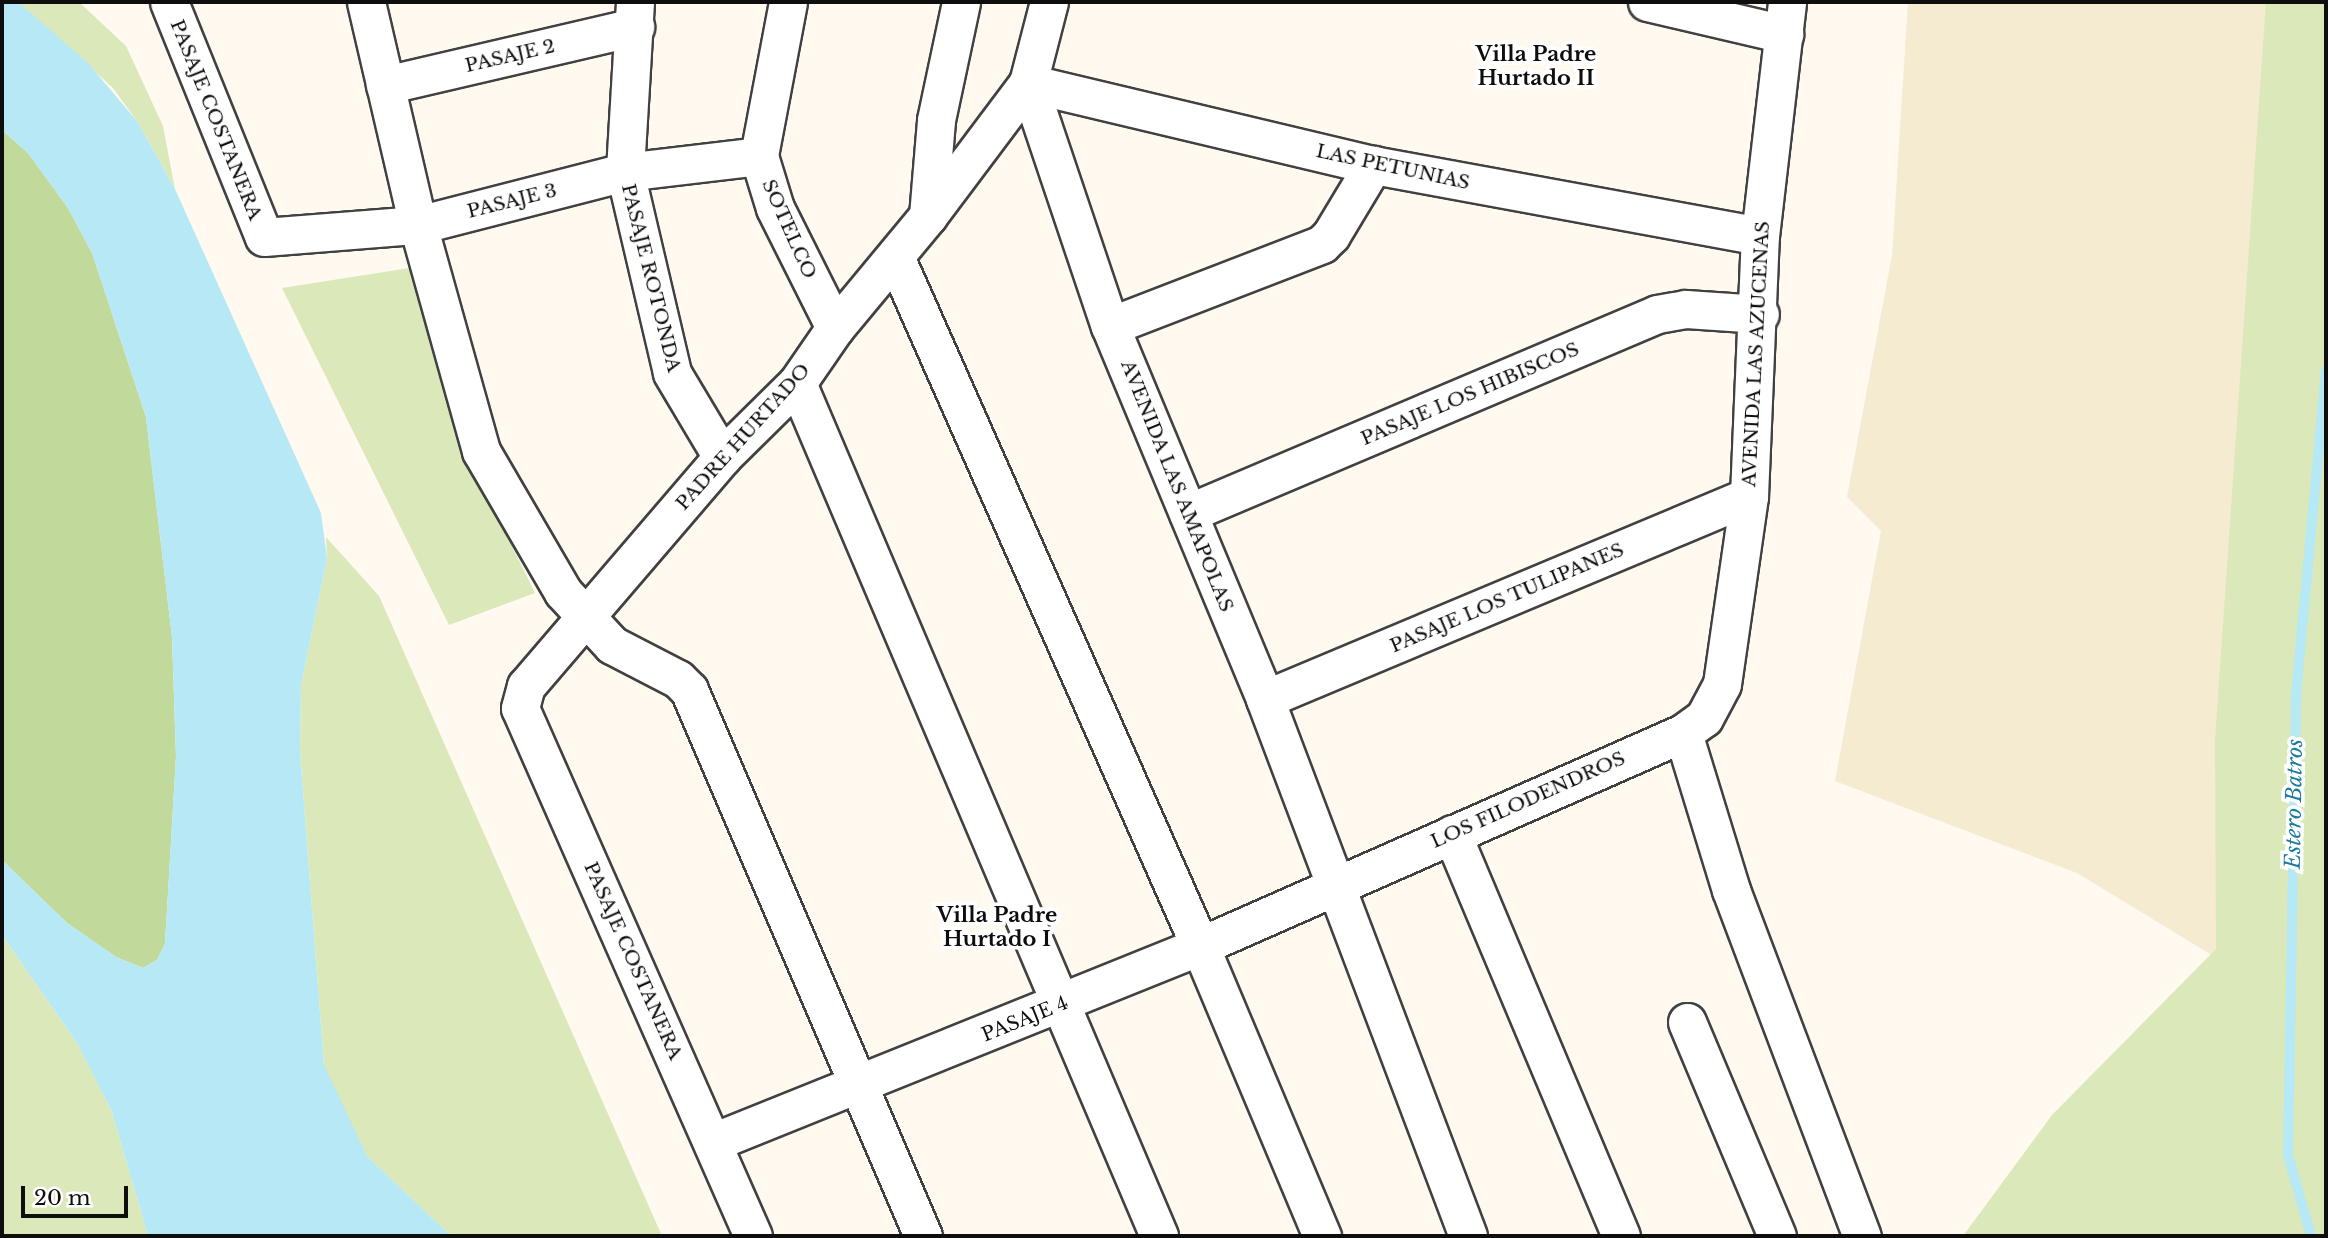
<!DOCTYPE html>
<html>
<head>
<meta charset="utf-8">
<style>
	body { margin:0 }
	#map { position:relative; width:2328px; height:1238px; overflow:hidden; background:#fff9f0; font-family:"Libre Baskerville",serif }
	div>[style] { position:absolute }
	.farmland>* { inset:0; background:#f4ebd1 }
	.green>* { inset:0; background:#dae8ba }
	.forest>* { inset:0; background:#c1d99a }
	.water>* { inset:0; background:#b6e8f5 }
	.stream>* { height:10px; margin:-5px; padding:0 5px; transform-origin:5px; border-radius:5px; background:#b6e8f5 }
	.roads { filter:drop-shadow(2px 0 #414141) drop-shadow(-2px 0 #414141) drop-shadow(0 2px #414141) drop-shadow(0 -2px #414141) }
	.street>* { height:37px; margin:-18.5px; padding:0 18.5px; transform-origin:18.5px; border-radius:18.5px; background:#fff }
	span { translate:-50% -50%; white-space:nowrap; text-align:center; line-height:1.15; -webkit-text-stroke:7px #fff; paint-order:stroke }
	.street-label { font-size:19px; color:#0e0e0e }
	.neighbourhood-label { font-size:21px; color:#0e0e0e; font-weight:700 }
	.water-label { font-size:21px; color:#1a7b9d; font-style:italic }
	.frame { position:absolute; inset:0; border:4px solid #0e0e0e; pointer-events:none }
	.scale { position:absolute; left:21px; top:1186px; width:107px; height:32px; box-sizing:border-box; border:4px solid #0e0e0e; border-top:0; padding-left:9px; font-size:21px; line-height:24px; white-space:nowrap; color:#0e0e0e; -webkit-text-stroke:5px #fff; paint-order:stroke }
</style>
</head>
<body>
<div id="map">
	<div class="farmland">
		<i style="clip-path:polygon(1908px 2px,2313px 2px,2256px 982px,2077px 873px,1835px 781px,1881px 531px,1847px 497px,1892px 255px)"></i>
	</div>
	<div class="green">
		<i style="clip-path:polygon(18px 2px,79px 2px,126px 46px,163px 126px,175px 189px,137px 121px,113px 88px)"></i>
		<i style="clip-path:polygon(2266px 2px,2326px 2px,2326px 1236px,1963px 1236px,2052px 1115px,2216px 949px,2215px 740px)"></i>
		<i style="clip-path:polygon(416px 267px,479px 479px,535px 593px,449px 625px,282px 288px)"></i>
		<i style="clip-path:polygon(326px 537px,379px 596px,662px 1236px,451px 1236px,367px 1156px,342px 1110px,324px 1065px,300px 752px,301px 685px,327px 558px)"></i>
		<i style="clip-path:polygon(2px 935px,77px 1043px,112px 1112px,148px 1236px,2px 1236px)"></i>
	</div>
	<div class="forest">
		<i style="clip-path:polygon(2px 130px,28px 153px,68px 208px,92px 253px,146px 417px,172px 637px,176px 756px,165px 944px,157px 960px,143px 968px,116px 957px,67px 923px,2px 860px)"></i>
	</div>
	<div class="water">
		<i style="clip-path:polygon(2px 2px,18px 2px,87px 62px,137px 121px,175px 189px,321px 513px,327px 558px,301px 685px,300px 752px,324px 1065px,367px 1156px,451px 1236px,148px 1236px,112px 1112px,77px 1043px,2px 935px,2px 860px,67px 923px,116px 957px,143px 968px,157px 960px,165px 944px,176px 756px,172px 637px,146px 417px,92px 253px,68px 208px,28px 153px,2px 130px)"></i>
	</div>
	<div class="stream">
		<i style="left:2311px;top:1236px;width:84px;rotate:-105.9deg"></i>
		<i style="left:2288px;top:1155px;width:461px;rotate:-89deg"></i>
		<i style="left:2296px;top:694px;width:325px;rotate:-84.7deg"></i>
	</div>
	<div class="roads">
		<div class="street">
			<i style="left:169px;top:2px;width:253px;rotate:68deg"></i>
			<i style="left:264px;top:237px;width:154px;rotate:-4.5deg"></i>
			<i style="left:418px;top:225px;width:214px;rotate:-14.4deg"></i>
			<i style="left:625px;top:172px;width:135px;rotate:-6.8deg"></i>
			<i style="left:366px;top:2px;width:229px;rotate:76.9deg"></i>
			<i style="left:418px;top:225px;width:235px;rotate:74.4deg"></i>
			<i style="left:481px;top:451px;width:163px;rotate:59.8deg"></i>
			<i style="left:563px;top:592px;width:72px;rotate:47.2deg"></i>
			<i style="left:612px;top:645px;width:74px;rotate:27.3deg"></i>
			<i style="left:678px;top:679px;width:16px;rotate:45deg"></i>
			<i style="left:689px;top:690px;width:594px;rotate:66.8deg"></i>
			<i style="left:635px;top:2px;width:170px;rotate:93.4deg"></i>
			<i style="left:625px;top:172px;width:206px;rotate:76.8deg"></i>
			<i style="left:672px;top:373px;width:98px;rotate:59.2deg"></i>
			<i style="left:788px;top:2px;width:157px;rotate:100.7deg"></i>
			<i style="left:759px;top:156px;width:54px;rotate:72.9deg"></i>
			<i style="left:775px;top:208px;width:134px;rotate:63.4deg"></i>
			<i style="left:1647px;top:2px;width:141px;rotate:13.1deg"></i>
			<i style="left:1028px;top:83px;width:256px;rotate:71.4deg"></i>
			<i style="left:1110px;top:326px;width:404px;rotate:67.4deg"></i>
			<i style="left:1265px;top:699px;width:574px;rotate:69.29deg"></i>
			<i style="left:1028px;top:83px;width:355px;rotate:13.4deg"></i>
			<i style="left:1373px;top:165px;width:393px;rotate:10.4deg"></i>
			<i style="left:385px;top:85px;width:257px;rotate:-13.1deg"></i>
			<i style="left:928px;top:216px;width:96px;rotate:-85.2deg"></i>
			<i style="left:936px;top:120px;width:121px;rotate:-78deg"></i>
			<i style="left:896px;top:259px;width:751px;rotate:66.13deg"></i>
			<i style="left:1200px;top:946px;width:315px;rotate:67.2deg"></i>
			<i style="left:1110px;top:326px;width:227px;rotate:-21.1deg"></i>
			<i style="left:1322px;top:244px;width:13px;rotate:-45deg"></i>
			<i style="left:1331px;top:235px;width:82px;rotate:-59deg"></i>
			<i style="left:797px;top:383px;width:927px;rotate:67deg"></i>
			<i style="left:1188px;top:513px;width:509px;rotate:-22.99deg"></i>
			<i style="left:1657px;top:314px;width:29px;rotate:-10deg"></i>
			<i style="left:1686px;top:309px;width:74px;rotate:3.9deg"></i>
			<i style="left:1265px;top:699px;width:525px;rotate:-22.75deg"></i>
			<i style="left:1683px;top:733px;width:164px;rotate:73deg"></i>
			<i style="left:1731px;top:890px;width:370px;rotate:69.3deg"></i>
			<i style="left:1452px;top:834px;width:436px;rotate:67.2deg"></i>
			<i style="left:1687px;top:1022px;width:232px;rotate:67.2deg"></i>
			<i style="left:713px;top:1142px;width:525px;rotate:-21.92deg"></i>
			<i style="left:1200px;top:946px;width:528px;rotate:-23.8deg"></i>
			<i style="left:1683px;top:733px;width:26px;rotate:-36deg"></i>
			<i style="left:1704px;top:718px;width:38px;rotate:-62deg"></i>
			<i style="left:1722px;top:684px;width:190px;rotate:-81.8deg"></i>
			<i style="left:1749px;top:496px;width:260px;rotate:-87.6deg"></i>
			<i style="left:1760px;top:236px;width:236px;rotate:-83.4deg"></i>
			<i style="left:753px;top:1236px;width:577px;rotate:-113.81deg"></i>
			<i style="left:520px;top:708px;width:23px;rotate:-75deg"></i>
			<i style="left:526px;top:686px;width:301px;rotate:-49.4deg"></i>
			<i style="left:722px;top:457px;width:105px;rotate:-44.6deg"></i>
			<i style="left:797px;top:383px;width:67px;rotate:-55.4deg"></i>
			<i style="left:835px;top:328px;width:146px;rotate:-50.3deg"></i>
			<i style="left:928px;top:216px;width:166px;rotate:-53.1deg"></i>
			<i style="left:1028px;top:83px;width:84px;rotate:-75.5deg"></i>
		</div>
	</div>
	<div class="street-label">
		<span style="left:510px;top:56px;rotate:-13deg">PASAJE 2</span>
		<span style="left:216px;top:120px;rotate:68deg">PASAJE COSTANERA</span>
		<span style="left:1393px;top:167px;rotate:12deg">LAS PETUNIAS</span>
		<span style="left:512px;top:201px;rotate:-14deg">PASAJE 3</span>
		<span style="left:789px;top:229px;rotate:66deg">SOTELCO</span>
		<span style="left:651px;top:278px;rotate:76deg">PASAJE ROTONDA</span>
		<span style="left:1756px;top:354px;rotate:-87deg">AVENIDA LAS AZUCENAS</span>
		<span style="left:1470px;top:394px;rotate:-23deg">PASAJE LOS HIBISCOS</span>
		<span style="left:743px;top:437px;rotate:-48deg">PADRE HURTADO</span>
		<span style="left:1177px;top:486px;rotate:68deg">AVENIDA LAS AMAPOLAS</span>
		<span style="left:1507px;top:598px;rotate:-23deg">PASAJE LOS TULIPANES</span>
		<span style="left:1528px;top:800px;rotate:-24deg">LOS FILODENDROS</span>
		<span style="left:633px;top:961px;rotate:66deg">PASAJE COSTANERA</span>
		<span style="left:1025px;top:1019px;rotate:-22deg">PASAJE 4</span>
	</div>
	<div class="neighbourhood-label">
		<span style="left:1536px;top:66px">Villa Padre<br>Hurtado II</span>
		<span style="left:997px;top:927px">Villa Padre<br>Hurtado I</span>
	</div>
	<div class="water-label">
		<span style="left:2294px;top:804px;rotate:-89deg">Estero Batros</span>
	</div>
	<div class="frame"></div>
	<div class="scale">20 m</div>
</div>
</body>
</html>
